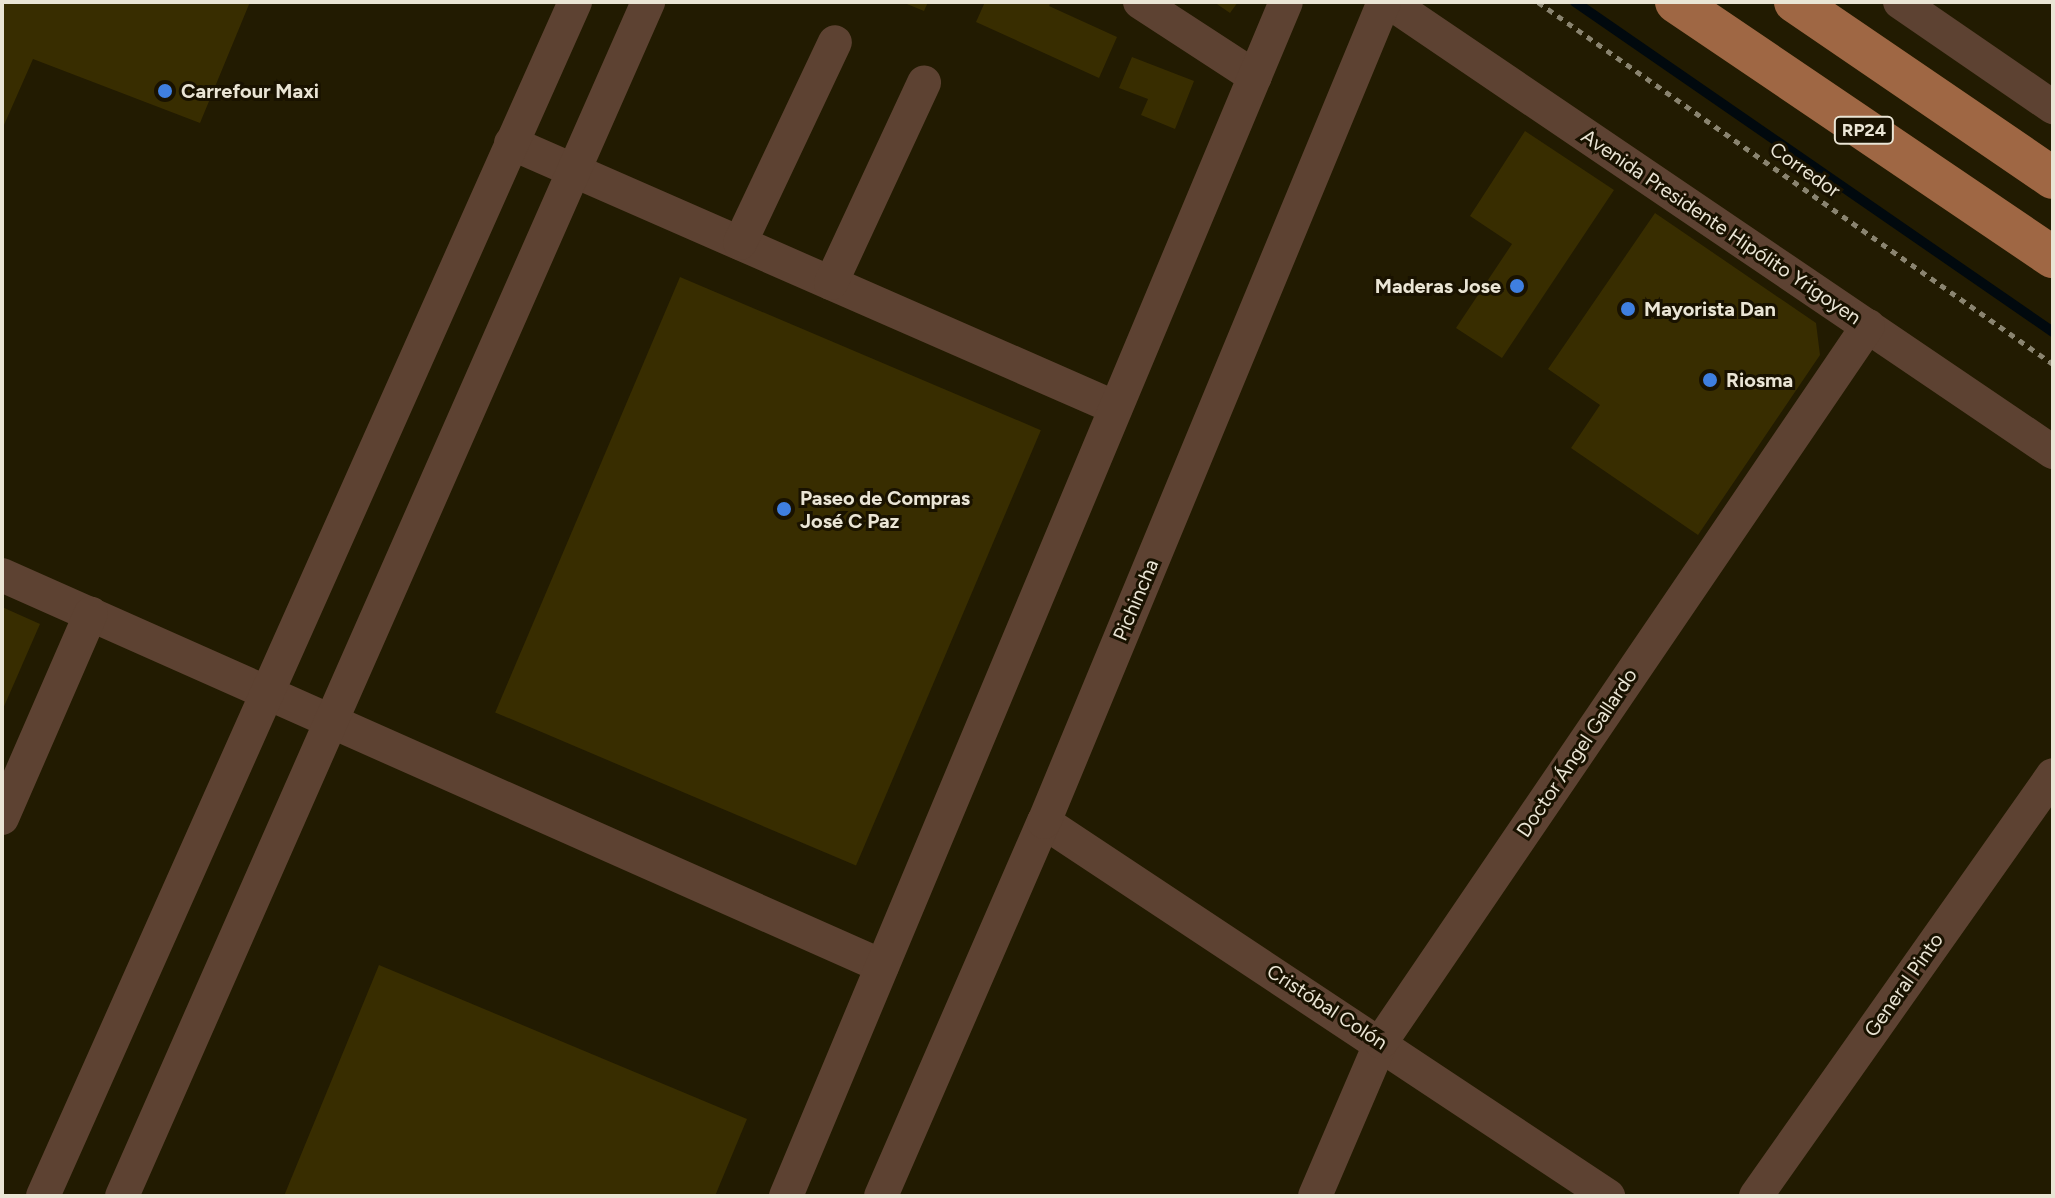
<!DOCTYPE html>
<html>
<head>
<meta charset="utf-8">
<style>
	body { margin:0 }
	#map { position:relative; width:2055px; height:1198px; overflow:hidden; background:#221b01; font-family:Figtree,sans-serif }
	div>[style] { position:absolute }
	.stream>* { height:10px; margin:-5px; padding:0 5px; transform-origin:5px; border-radius:5px; background:#01090e }
	.building>* { inset:0; background:#382d00; transform-origin:0 0 }
	.path>* { height:5px; margin-top:-2.5px; transform-origin:0; background:repeating-linear-gradient(90deg,#8a8470 0 6px,transparent 0 12px) }
	.minor>* { height:34px; margin:-17px; padding:0 17px; transform-origin:17px; border-radius:17px; background:#5d4232 }
	.major>* { height:42px; margin:-21px; padding:0 21px; transform-origin:21px; border-radius:21px; background:#9f6744 }
	.dots>* { width:22px; height:22px; translate:-50% -50%; box-sizing:border-box; border:4px solid #191200; border-radius:50% }
	span { translate:-50% -50%; white-space:nowrap; text-align:center; line-height:1.15; -webkit-text-stroke:6px #191200; paint-order:stroke }
	.shield-label span { padding:2px 6px; background:#191200; border:2px solid; border-radius:6px; -webkit-text-stroke-width:0 }
	.shield-label { font-size:18px; color:#eae5d5; font-weight:700 }
	.poi-label { font-size:20px; color:#eae5d5; font-weight:700 }
	.left { translate:0 -50%; text-align:left }
	.right { translate:-100% -50%; text-align:right }
	.street-label { font-size:20px; color:#eae5d5 }
	.frame { position:absolute; inset:0; border:4px solid #eae5d5; pointer-events:none }
</style>
</head>
<body>
<div id="map">
	<div class="stream">
		<i style="left:1575px;top:2px;width:581px;rotate:34.62deg"></i>
	</div>
	<div class="building">
		<i style="clip-path:polygon(2px 2px,250px 2px,200px 123px,33px 59px,4px 125px)"></i>
		<i style="clip-path:polygon(902px 2px,928px 2px,924px 11px)"></i>
		<i style="clip-path:polygon(985px 2px,1051px 2px,1049px 6px,1117px 37px,1099px 78px,976px 22px)"></i>
		<i style="clip-path:polygon(1214px 2px,1238px 2px,1230px 13px)"></i>
		<i style="clip-path:polygon(1132px 57px,1194px 81px,1175px 129px,1141px 115px,1148px 99px,1119px 88px)"></i>
		<i style="clip-path:polygon(1525px 131px,1614px 190px,1502px 358px,1456px 328px,1512px 244px,1470px 216px)"></i>
		<i style="clip-path:polygon(1655px 213px,1816px 323px,1820px 355px,1698px 535px,1571px 448px,1600px 405px,1548px 369px)"></i>
		<i style="left:680px;top:277px;width:392px;height:473px;rotate:23deg"></i>
		<i style="clip-path:polygon(2px 607px,40px 624px,2px 711px)"></i>
		<i style="clip-path:polygon(379px 965px,747px 1119px,715px 1196px,284px 1196px)"></i>
	</div>
	<div class="path">
		<i style="left:1538px;top:2px;width:629px;rotate:35.1deg"></i>
	</div>
	<div class="minor">
		<i style="left:1140px;top:2px;width:137px;rotate:33.1deg"></i>
		<i style="left:1389px;top:2px;width:802px;rotate:34.13deg"></i>
		<i style="left:1900px;top:2px;width:186px;rotate:34.5deg"></i>
		<i style="left:511px;top:143px;width:660px;rotate:23.65deg"></i>
		<i style="left:740px;top:243px;width:222px;rotate:-64.7deg"></i>
		<i style="left:831px;top:283px;width:221px;rotate:-65.1deg"></i>
		<i style="left:2px;top:575px;width:963px;rotate:23.96deg"></i>
		<i style="left:2px;top:818px;width:223px;rotate:-66.5deg"></i>
		<i style="left:1044px;top:822px;width:677px;rotate:33.55deg"></i>
		<i style="left:43px;top:1196px;width:1307px;rotate:-65.98deg"></i>
		<i style="left:122px;top:1196px;width:1305px;rotate:-66.22deg"></i>
		<i style="left:786px;top:1196px;width:1294px;rotate:-67.28deg"></i>
		<i style="left:881px;top:1196px;width:408px;rotate:-66.5deg"></i>
		<i style="left:1044px;top:822px;width:888px;rotate:-67.48deg"></i>
		<i style="left:1315px;top:1196px;width:168px;rotate:-66.8deg"></i>
		<i style="left:1381px;top:1042px;width:866px;rotate:-55.78deg"></i>
		<i style="left:1756px;top:1196px;width:515px;rotate:-54.8deg"></i>
	</div>
	<div class="major">
		<i style="left:1676px;top:2px;width:455px;rotate:34.1deg"></i>
		<i style="left:1795px;top:2px;width:312px;rotate:34.3deg"></i>
	</div>
	<div class="dots">
		<i style="left:165px;top:91px;background:#3f7fe0"></i>
		<i style="left:1517px;top:286px;background:#3f7fe0"></i>
		<i style="left:1628px;top:309px;background:#3f7fe0"></i>
		<i style="left:1710px;top:380px;background:#3f7fe0"></i>
		<i style="left:784px;top:509px;background:#3f7fe0"></i>
	</div>
	<div class="shield-label">
		<span style="left:1864px;top:130px">RP24</span>
	</div>
	<div class="poi-label">
		<span class="left" style="left:181px;top:91px">Carrefour Maxi</span>
		<span class="right" style="left:1501px;top:286px">Maderas Jose</span>
		<span class="left" style="left:1644px;top:309px">Mayorista Dan</span>
		<span class="left" style="left:1726px;top:380px">Riosma</span>
		<span class="left" style="left:800px;top:510px">Paseo de Compras<br>José C Paz</span>
	</div>
	<div class="street-label">
		<span style="left:1805px;top:170px;rotate:35deg">Corredor</span>
		<span style="left:1721px;top:227px;rotate:34deg">Avenida Presidente Hipólito Yrigoyen</span>
		<span style="left:1136px;top:600px;rotate:-67deg">Pichincha</span>
		<span style="left:1577px;top:753px;rotate:-56deg">Doctor Ángel Gallardo</span>
		<span style="left:1904px;top:985px;rotate:-55deg">General Pinto</span>
		<span style="left:1327px;top:1007px;rotate:33deg">Cristóbal Colón</span>
	</div>
	<div class="frame"></div>
</div>
</body>
</html>
